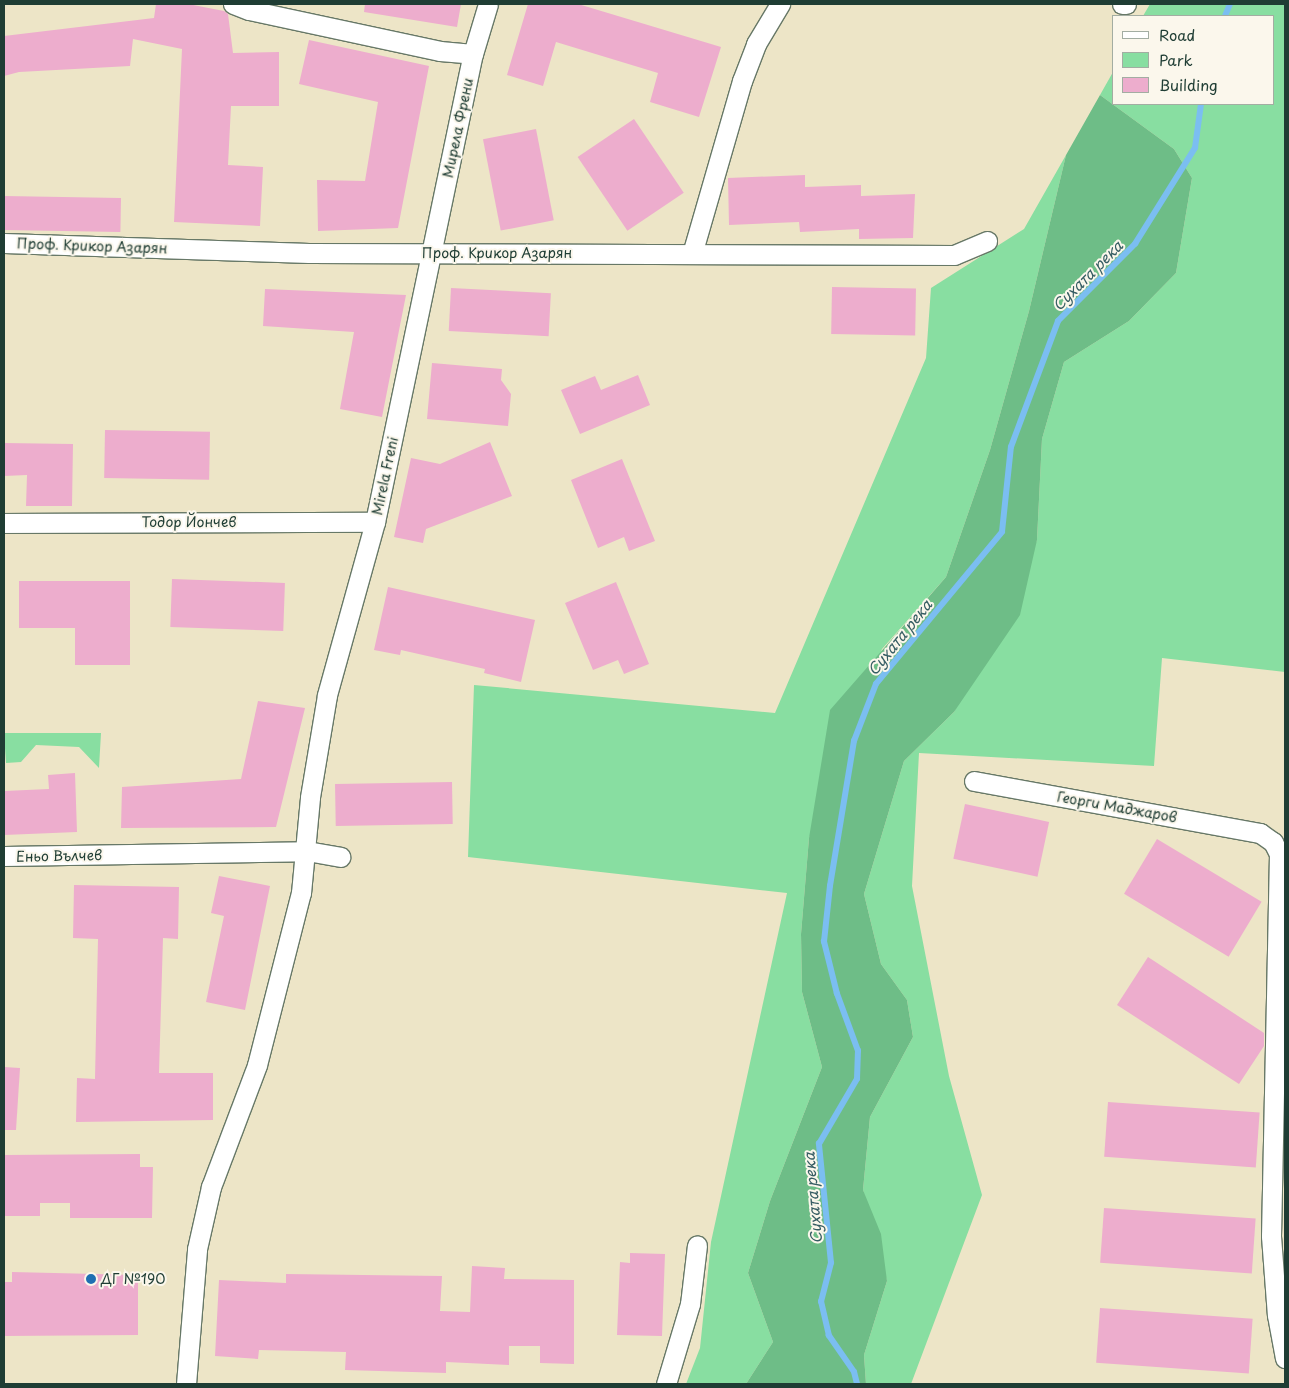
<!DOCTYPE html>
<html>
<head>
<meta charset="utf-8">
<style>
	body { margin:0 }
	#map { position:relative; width:1289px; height:1388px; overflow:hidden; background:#ede5c7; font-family:"Playpen Sans",sans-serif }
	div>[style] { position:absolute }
	.green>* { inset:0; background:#88dea1 }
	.forest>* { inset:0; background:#6ebd87 }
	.stream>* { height:5.5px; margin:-2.75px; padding:0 2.75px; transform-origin:2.75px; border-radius:2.75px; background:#7bbef1 }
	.building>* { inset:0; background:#edadcd; transform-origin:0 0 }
	.roads { filter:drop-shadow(1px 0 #677867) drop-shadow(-1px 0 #677867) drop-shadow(0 1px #677867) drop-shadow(0 -1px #677867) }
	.minor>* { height:19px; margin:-9.5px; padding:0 9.5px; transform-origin:9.5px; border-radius:9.5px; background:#fff }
	.dots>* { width:14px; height:14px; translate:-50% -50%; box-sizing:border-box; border:2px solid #fbf7ec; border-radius:50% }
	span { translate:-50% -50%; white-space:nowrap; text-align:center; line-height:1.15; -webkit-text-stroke:4px #fbf7ec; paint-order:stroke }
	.street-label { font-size:14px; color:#1f3d34 }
	.poi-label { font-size:14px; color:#1f3d34 }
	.left { translate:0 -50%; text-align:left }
	.water-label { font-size:15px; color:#365d63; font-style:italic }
	.frame { position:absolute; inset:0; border:5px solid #1f3d34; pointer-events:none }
	.legend { position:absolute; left:1112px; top:15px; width:162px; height:90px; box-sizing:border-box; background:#fbf7ec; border:1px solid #a3ada2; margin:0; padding:6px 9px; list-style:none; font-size:15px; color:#1f3d34 }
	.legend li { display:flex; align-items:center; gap:10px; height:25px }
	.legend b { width:25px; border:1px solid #a3ada2 }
</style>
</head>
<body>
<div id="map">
	<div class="green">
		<i style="clip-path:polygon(1150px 4px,1285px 4px,1285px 672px,1162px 658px,1154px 766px,919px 753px,912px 886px,949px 1076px,982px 1195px,911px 1384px,866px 1384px,864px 1355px,887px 1281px,863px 1190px,870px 1117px,913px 1037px,907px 1000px,881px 964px,864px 894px,904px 761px,954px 712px,1037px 540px,1042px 439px,1064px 362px,1129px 321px,1176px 273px,1192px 178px,1174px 149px,1100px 95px,1113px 72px,1113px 104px,1273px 104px,1273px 16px,1143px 16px)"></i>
		<i style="clip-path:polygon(1066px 155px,1029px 311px,990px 450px,946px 577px,882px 649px,809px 838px,801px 934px,802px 992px,822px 1067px,770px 1201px,748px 1273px,773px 1342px,746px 1384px,686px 1384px,700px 1348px,711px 1242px,787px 893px,468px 857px,474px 685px,775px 713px,926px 358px,931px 288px,1024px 229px)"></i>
		<i style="clip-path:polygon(4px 733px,101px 733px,99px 768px,79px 747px,36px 745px,21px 762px,6px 763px)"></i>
	</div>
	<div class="forest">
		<i style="clip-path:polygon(1100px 95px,1174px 149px,1192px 178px,1176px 273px,1129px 321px,1064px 362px,1042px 439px,1037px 540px,1020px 615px,954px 712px,904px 761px,864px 894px,881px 964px,907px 1000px,913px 1037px,870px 1117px,863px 1190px,881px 1234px,887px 1281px,864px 1355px,866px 1384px,746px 1384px,773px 1342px,748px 1273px,770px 1201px,822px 1067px,802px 992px,801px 934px,809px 838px,830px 710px,946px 577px,990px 450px,1029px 311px,1066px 155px)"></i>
	</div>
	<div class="stream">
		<i style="left:1225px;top:16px;width:13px;rotate:-67deg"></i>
		<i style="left:857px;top:1384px;width:12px;rotate:-104deg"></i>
		<i style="left:854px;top:1372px;width:44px;rotate:-124.8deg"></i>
		<i style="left:829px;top:1336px;width:35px;rotate:-103deg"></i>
		<i style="left:821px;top:1302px;width:40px;rotate:-75.6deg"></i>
		<i style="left:831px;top:1263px;width:120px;rotate:-95.8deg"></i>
		<i style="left:819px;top:1144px;width:75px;rotate:-59.7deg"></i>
		<i style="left:857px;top:1079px;width:28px;rotate:-88deg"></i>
		<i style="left:858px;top:1051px;width:61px;rotate:-110.2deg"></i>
		<i style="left:837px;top:994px;width:54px;rotate:-104deg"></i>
		<i style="left:824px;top:942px;width:56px;rotate:-83.9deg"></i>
		<i style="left:830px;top:886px;width:147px;rotate:-80.6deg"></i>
		<i style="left:854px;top:741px;width:61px;rotate:-68.9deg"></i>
		<i style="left:876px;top:684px;width:197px;rotate:-50.3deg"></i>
		<i style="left:1002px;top:532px;width:85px;rotate:-84deg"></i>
		<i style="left:1011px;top:447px;width:134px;rotate:-69.5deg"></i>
		<i style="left:1058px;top:321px;width:109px;rotate:-45deg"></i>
		<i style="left:1135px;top:244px;width:113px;rotate:-58deg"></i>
		<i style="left:1195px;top:148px;width:44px;rotate:-82.2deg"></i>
	</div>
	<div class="building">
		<i style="clip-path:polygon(156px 4px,188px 4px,224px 11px,228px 14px,233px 53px,279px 52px,279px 106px,231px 106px,228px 165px,263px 167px,260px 226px,174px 222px,182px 49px,133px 39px,130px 66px,19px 72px,4px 76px,4px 36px,154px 18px)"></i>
		<i style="clip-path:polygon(365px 4px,461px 4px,457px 27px,364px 12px)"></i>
		<i style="clip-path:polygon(528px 4px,578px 4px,721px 47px,699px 117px,650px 102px,658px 73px,556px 42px,543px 86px,507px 75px)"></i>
		<i style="clip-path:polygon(309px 40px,429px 66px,398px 228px,318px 231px,317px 180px,365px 181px,378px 102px,299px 84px)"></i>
		<i style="left:634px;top:119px;width:89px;height:68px;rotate:56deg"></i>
		<i style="left:536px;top:129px;width:93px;height:54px;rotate:79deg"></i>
		<i style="clip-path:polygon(805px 175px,805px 187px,861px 185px,861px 196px,915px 194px,913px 238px,859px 239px,859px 229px,800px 232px,799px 222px,729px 225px,728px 178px)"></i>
		<i style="left:4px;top:196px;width:117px;height:34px;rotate:1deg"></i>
		<i style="left:832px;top:287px;width:84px;height:47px;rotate:1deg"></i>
		<i style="left:451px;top:288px;width:100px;height:43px;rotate:3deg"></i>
		<i style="clip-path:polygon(265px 289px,406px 295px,382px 417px,340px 409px,354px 332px,263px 326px)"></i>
		<i style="clip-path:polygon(432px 363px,502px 369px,501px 380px,511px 394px,508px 426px,427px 419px)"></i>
		<i style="clip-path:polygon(638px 375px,650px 405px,580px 434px,561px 390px,595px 376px,601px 390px)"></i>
		<i style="left:105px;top:430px;width:105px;height:48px;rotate:1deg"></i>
		<i style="clip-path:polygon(490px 442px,512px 496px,426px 529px,423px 543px,394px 537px,411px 458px,440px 464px)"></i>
		<i style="clip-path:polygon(4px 443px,73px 444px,72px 506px,26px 506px,27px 475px,4px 476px)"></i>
		<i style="clip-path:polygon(622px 459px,655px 541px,629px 551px,624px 537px,598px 548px,571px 480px)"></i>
		<i style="left:172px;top:579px;width:113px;height:48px;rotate:2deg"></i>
		<i style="clip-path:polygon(19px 581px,130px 581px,130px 665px,75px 665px,75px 628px,19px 628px)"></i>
		<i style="clip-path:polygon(616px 582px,649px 664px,624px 674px,618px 660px,593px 670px,565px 603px)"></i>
		<i style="clip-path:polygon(388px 587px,535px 620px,521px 682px,484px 673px,485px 669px,401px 650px,400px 655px,374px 650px)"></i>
		<i style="clip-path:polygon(258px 701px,305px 708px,276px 827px,121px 828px,122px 787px,241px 779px)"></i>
		<i style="clip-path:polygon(75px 773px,77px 832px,4px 835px,4px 791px,49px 789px,48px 775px)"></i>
		<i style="left:452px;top:782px;width:42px;height:117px;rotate:89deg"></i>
		<i style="left:965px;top:804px;width:86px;height:56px;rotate:12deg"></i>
		<i style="left:1157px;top:839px;width:122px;height:64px;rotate:31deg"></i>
		<i style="clip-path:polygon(219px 876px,270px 886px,245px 1010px,206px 1002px,224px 916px,211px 913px)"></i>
		<i style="clip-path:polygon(74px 885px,179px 887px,178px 939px,163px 938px,159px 1073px,213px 1073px,213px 1120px,76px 1122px,77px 1078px,95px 1079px,98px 939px,73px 938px)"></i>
		<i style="clip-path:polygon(1148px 957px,1264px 1033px,1264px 1046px,1239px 1084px,1117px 1005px)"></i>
		<i style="clip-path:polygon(4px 1067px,20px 1068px,16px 1130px,4px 1130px)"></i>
		<i style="left:1108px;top:1102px;width:152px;height:55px;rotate:4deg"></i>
		<i style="clip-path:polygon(140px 1154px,140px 1167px,153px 1167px,152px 1218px,70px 1218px,70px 1203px,40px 1203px,40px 1216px,4px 1216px,4px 1155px)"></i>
		<i style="left:1104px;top:1208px;width:152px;height:55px;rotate:4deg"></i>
		<i style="clip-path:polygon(630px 1253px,665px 1254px,662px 1336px,617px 1335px,620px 1262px,630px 1263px)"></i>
		<i style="clip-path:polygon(472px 1266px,505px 1268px,504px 1279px,574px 1280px,574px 1364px,540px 1363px,540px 1346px,509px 1346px,509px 1365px,446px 1362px,446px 1373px,345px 1370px,346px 1352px,259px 1350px,258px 1359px,215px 1356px,219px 1280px,286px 1283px,286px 1274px,442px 1276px,440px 1311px,470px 1312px)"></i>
		<i style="clip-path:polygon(12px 1272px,138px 1275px,138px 1335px,4px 1336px,4px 1282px,12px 1282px)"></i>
		<i style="left:1100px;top:1308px;width:153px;height:55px;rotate:4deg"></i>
	</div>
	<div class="roads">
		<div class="minor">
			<i style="left:233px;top:4px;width:17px;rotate:21deg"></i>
			<i style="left:249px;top:10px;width:195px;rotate:12.1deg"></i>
			<i style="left:440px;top:51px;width:33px;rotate:5deg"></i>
			<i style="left:1122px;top:4px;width:4px"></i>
			<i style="left:4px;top:243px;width:305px;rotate:1.9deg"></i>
			<i style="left:309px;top:253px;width:645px;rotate:0.18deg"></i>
			<i style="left:954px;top:255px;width:36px;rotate:-23deg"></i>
			<i style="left:692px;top:254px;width:180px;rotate:-73.9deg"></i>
			<i style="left:742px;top:81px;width:40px;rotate:-69deg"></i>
			<i style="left:756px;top:44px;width:47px;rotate:-59deg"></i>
			<i style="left:4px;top:523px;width:371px;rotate:-0.2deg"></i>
			<i style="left:974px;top:781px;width:291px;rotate:10.3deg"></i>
			<i style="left:1260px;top:833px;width:16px;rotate:35deg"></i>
			<i style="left:1273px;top:842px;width:13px;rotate:63deg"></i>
			<i style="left:1279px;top:854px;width:382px;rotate:91.2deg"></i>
			<i style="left:1271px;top:1236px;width:79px;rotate:85.7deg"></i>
			<i style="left:1277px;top:1315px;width:44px;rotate:79.5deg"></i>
			<i style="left:4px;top:856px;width:303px;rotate:-0.9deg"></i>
			<i style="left:307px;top:851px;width:34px;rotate:10deg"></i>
			<i style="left:186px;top:1384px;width:135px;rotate:-85.3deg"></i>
			<i style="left:197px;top:1249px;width:64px;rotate:-77.3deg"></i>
			<i style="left:211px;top:1187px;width:130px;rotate:-69.3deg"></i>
			<i style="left:257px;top:1065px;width:178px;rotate:-75.7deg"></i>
			<i style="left:301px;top:893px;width:96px;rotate:-84.6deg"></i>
			<i style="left:310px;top:797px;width:103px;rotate:-80.5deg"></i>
			<i style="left:327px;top:695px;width:180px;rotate:-74.5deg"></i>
			<i style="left:375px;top:522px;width:478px;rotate:-78.2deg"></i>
			<i style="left:473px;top:54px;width:52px;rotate:-73.3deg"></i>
			<i style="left:666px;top:1384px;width:84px;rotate:-73.3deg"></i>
			<i style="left:690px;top:1304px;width:59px;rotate:-83.2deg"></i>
		</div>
	</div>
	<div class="dots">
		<i style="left:91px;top:1279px;background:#1f6fb2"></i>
	</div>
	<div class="street-label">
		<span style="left:458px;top:128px;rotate:-78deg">Мирела Френи</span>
		<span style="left:92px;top:246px;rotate:2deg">Проф. Крикор Азарян</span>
		<span style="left:497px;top:253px">Проф. Крикор Азарян</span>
		<span style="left:385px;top:476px;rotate:-78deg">Mirela Freni</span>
		<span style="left:189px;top:522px">Тодор Йончев</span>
		<span style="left:1117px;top:807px;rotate:10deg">Георги Маджаров</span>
		<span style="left:59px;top:856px;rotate:-1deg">Еньо Вълчев</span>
	</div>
	<div class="poi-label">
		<span class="left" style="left:101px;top:1279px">ДГ №190</span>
	</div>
	<div class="water-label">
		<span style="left:1087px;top:275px;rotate:-45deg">Сухата река</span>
		<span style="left:899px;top:637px;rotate:-51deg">Сухата река</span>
		<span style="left:812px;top:1198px;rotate:-95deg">Сухата река</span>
	</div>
	<div class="frame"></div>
	<ul class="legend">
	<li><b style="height:6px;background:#fff"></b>Road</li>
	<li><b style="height:14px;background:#88dea1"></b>Park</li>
	<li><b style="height:14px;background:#edadcd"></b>Building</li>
	</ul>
</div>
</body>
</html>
